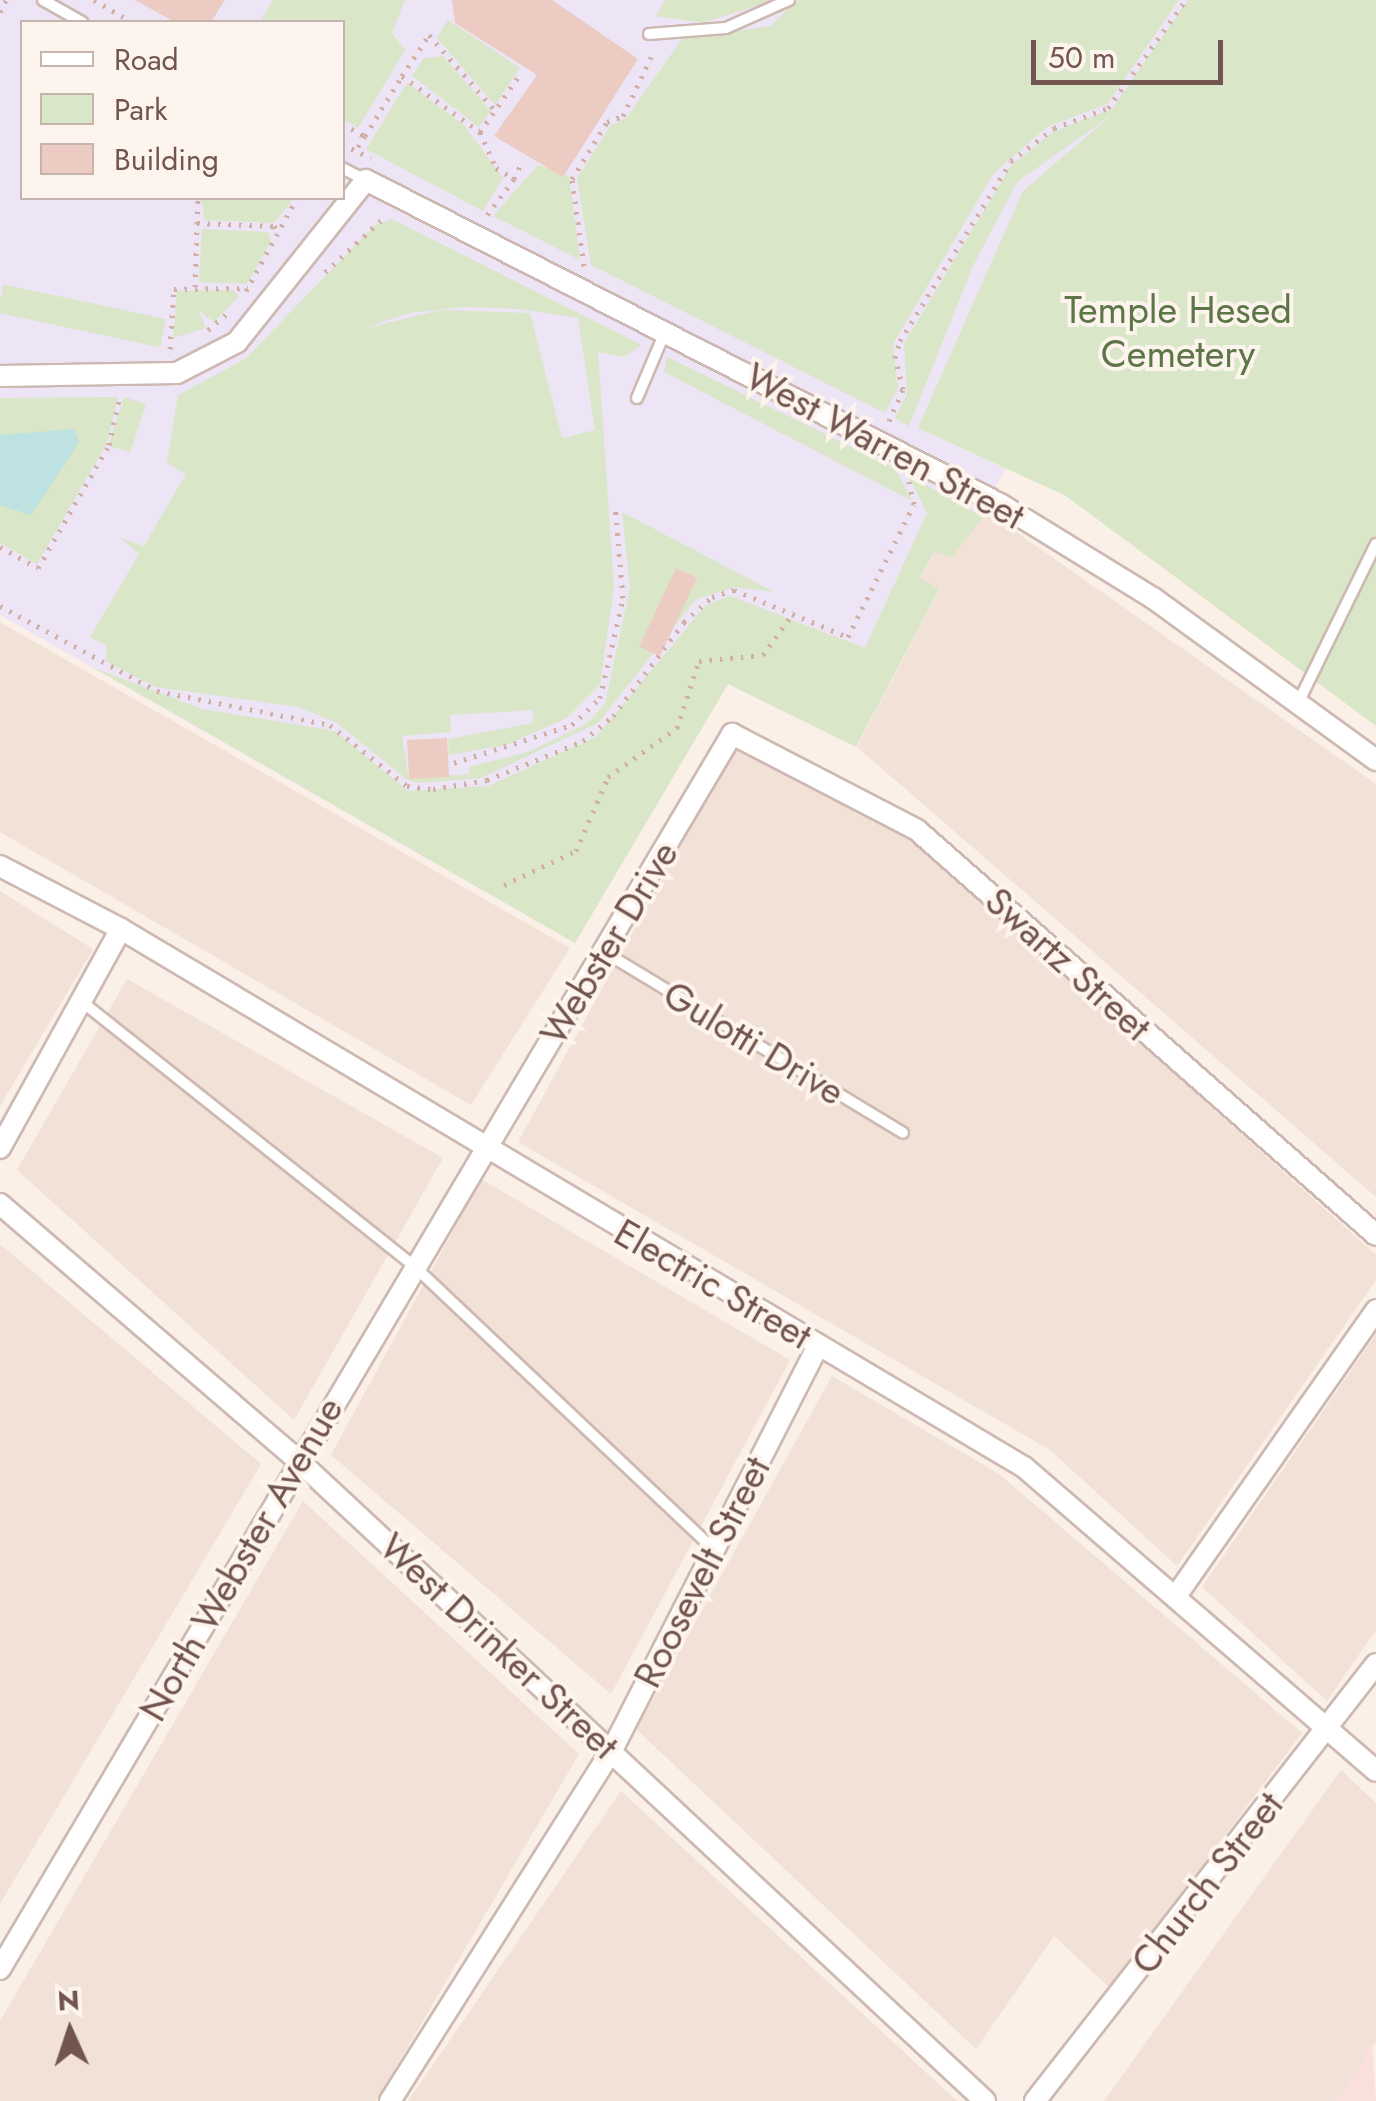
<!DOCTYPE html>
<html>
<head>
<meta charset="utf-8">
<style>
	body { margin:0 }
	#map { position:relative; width:1376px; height:2101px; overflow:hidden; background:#faf0e7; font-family:Jost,sans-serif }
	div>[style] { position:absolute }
	.residential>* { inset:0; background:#f1e1d6 }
	.commercial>* { inset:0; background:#f9e0dc }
	.education>* { inset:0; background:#ede4f6 }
	.green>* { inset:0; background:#d9e6c7; transform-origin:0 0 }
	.water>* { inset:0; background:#bee1e1 }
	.building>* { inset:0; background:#ecccc2; transform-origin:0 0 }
	.path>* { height:5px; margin-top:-2.5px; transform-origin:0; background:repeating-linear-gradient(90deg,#d1afa5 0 2.5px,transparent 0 10.5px) }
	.roads { filter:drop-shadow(2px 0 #cdb9b1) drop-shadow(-2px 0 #cdb9b1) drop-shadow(0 2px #cdb9b1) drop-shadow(0 -2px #cdb9b1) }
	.service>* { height:10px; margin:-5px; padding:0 5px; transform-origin:5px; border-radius:5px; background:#fff }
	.minor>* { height:20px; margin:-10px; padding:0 10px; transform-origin:10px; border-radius:10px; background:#fff }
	span { translate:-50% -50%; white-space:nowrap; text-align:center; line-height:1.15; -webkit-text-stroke:8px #fdf4ed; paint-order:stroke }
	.park-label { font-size:38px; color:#5d7648 }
	.street-label { font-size:38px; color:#71554e }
	.legend { position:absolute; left:20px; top:20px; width:325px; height:180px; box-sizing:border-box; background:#fdf4ed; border:2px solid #c5b4ad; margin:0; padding:12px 18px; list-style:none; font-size:30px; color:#71554e }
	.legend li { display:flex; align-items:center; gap:20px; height:50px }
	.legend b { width:50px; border:2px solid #c5b4ad }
	.north { position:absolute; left:20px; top:1981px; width:100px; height:100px; -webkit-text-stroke:8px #fdf4ed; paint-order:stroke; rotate:357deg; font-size:28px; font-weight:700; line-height:40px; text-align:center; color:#71554e }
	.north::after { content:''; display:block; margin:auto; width:35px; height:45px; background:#71554e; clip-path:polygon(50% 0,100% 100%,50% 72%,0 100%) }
	.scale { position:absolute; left:1031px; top:40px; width:192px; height:45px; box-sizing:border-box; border:5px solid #71554e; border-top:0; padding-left:12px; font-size:30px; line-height:35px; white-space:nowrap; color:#71554e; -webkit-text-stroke:8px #fdf4ed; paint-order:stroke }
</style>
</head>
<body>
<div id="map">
	<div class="residential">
		<i style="clip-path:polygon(986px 511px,1376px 784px,1376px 1197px,857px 747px,939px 590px,920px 579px,935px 551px,951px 557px)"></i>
		<i style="clip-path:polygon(0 622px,570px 948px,471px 1105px,0 832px)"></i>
		<i style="clip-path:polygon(736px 744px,905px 832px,1376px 1255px,1376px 1280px,1177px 1566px,1050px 1450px,518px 1142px)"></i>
		<i style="clip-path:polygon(0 891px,93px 949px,0 1106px)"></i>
		<i style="clip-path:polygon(127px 979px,443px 1158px,294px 1420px,17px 1170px)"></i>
		<i style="clip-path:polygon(481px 1179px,790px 1360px,611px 1694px,331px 1455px)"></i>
		<i style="clip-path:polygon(0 1244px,261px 1464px,0 1904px)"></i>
		<i style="clip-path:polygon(1376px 1334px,1376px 1630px,1327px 1701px,1202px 1587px)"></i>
		<i style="clip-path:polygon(832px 1376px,999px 1474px,1302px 1733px,1110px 1988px,1054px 1936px,976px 2049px,636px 1729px)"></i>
		<i style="clip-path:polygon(303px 1501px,579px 1754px,376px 2101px,0 2101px,0 2021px)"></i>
		<i style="clip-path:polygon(1341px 1770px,1376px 1803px,1376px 2041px,1354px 2077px,1336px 2101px,1104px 2101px)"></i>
		<i style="clip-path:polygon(621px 1791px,957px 2101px,408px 2101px)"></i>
	</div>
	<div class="commercial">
		<i style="clip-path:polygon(1372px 2041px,1376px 2101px,1336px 2101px,1354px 2077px)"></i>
	</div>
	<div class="education">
		<i style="clip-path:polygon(evenodd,0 0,1201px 0,918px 428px,1006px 469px,951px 558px,934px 552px,920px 578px,939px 589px,856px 747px,728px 684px,575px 943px,0 615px,0 0,22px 22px,342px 22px,342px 198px,22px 198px,22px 22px)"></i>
	</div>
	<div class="green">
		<i style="clip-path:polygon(273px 0,405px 0,392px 33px,405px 50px,358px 128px,343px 120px,342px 22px,260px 22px)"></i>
		<i style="clip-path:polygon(665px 0,773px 0,703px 23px,656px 16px)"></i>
		<i style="clip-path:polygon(797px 0,1179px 0,1107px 104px,1047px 127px,994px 173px,893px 344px,898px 388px,885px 413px,591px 265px,577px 179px,610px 126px,627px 117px,682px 39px,771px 26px)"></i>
		<i style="clip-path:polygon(1188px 0,1376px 0,1376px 726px,1066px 496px,918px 428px,1023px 191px,1113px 114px,1017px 182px,973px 266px,909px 426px,895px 418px,907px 394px,904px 343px,1011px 166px,1053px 132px,1112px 109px)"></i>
		<i style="clip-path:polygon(448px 20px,520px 68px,495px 105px,437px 38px)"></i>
		<i style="clip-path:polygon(443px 56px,491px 111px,479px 127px,412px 76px,424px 58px)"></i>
		<i style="clip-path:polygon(407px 83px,464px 125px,503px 178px,483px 211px,366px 149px)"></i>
		<i style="clip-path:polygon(538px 165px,569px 176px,580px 260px,493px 216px)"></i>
		<i style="clip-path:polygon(201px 198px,294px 198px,274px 223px,205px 220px)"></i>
		<i style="clip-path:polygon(evenodd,392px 219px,642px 345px,624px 357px,598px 352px,614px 587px,600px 685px,567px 718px,506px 745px,449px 755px,448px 739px,533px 723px,533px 710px,450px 715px,451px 732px,402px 736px,409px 779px,469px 774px,469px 767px,528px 752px,586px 724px,605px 704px,630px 588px,622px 512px,774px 592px,735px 587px,696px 599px,598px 723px,481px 778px,417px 783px,406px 779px,337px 723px,299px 707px,156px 687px,107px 662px,106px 645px,90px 637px,139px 554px,121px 538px,144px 546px,186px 474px,167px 463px,178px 395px,245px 359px,374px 226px,392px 219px,465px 307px,519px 309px,578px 318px,595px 430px,562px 438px,530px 313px,441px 310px,362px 329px,409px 313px,465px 307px)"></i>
		<i style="clip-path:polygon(202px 229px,268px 232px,271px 241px,247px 284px,199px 282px)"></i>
		<i style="clip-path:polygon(233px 290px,239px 296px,214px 322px,198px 310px,206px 328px,173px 338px,177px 291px)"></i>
		<i style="left:166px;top:319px;width:29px;height:166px;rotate:102deg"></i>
		<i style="clip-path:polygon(667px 357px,895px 468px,912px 501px,664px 372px)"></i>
		<i style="clip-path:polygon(118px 397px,107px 443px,37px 564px,0 543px,0 398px)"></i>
		<i style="left:124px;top:397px;width:23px;height:51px;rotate:18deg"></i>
		<i style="clip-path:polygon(908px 475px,983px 517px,951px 558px,934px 552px,920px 578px,939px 589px,856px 747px,728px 684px,575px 943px,94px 668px,202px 709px,335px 731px,408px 791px,488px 786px,596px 737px,706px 605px,730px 596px,865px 648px,927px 513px)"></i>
	</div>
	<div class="water">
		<i style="clip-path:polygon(74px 429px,79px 442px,31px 515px,0 505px,0 435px)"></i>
	</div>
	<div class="building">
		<i style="clip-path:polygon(135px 0,225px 0,211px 22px,175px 22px)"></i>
		<i style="clip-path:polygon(452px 0,552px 0,638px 59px,563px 177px,494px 136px,537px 75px,455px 23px)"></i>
		<i style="left:676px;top:568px;width:23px;height:87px;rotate:25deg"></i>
		<i style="left:447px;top:738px;width:39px;height:40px;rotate:87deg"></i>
	</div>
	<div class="path">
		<i style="left:94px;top:0;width:44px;rotate:30.1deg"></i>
		<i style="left:0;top:12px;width:13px;rotate:-63deg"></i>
		<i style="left:402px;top:76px;width:49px;rotate:-56.6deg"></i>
		<i style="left:429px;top:35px;width:100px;rotate:48.7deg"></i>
		<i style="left:342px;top:124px;width:26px;rotate:28deg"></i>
		<i style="left:365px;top:136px;width:17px;rotate:123deg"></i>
		<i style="left:480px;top:132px;width:72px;rotate:-55.2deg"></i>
		<i style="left:365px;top:136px;width:70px;rotate:-58.3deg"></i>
		<i style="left:402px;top:76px;width:96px;rotate:35.7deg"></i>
		<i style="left:480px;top:132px;width:39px;rotate:66deg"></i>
		<i style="left:496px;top:168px;width:21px;rotate:31deg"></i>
		<i style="left:514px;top:179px;width:49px;rotate:126.6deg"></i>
		<i style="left:342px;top:144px;width:32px;rotate:26deg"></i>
		<i style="left:514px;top:179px;width:21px;rotate:-65deg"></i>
		<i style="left:197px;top:223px;width:77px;rotate:2.2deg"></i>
		<i style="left:274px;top:226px;width:10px;rotate:53deg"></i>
		<i style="left:584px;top:266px;width:88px;rotate:-97.9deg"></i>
		<i style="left:572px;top:179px;width:67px;rotate:-58.4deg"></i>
		<i style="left:607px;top:122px;width:17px;rotate:-21deg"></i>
		<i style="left:623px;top:116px;width:72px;rotate:-64.5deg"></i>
		<i style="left:325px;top:272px;width:83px;rotate:-42.6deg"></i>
		<i style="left:195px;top:287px;width:89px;rotate:-88.1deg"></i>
		<i style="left:246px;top:291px;width:106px;rotate:-61.3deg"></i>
		<i style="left:208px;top:330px;width:29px;rotate:-41deg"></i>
		<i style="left:170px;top:349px;width:60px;rotate:-86.2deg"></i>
		<i style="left:174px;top:289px;width:74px;rotate:-0.8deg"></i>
		<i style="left:889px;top:421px;width:35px;rotate:-66deg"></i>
		<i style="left:903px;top:389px;width:32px;rotate:-104deg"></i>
		<i style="left:895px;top:358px;width:18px;rotate:-74deg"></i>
		<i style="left:900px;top:341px;width:211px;rotate:-58.3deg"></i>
		<i style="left:1011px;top:161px;width:54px;rotate:-37.5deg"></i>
		<i style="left:1054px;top:128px;width:58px;rotate:-20.3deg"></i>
		<i style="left:1108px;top:108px;width:133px;rotate:-54.2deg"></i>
		<i style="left:0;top:547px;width:43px;rotate:28.9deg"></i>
		<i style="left:38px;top:568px;width:142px;rotate:-60deg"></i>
		<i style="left:109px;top:445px;width:51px;rotate:-77.6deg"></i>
		<i style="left:0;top:606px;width:179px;rotate:28.4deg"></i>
		<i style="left:157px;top:691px;width:176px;rotate:11.1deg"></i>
		<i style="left:330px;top:725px;width:98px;rotate:38.4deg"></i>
		<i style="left:407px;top:786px;width:26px;rotate:7deg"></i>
		<i style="left:433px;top:789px;width:55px;rotate:-9.5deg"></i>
		<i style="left:487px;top:780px;width:104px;rotate:-22.1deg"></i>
		<i style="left:583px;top:741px;width:39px;rotate:-40deg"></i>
		<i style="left:613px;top:716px;width:118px;rotate:-52.9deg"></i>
		<i style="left:684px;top:622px;width:38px;rotate:-42deg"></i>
		<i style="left:712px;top:597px;width:23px;rotate:-18deg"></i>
		<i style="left:734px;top:590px;width:123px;rotate:22.4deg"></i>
		<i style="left:848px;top:637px;width:148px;rotate:-63.6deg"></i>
		<i style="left:914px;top:504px;width:23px;rotate:-103deg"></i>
		<i style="left:454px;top:763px;width:124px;rotate:-17.9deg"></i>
		<i style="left:572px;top:725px;width:39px;rotate:-44deg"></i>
		<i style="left:600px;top:698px;width:103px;rotate:-77deg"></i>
		<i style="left:623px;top:598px;width:94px;rotate:-94.9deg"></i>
		<i style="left:504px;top:885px;width:80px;rotate:-25.3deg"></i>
		<i style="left:576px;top:851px;width:81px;rotate:-66.6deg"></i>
		<i style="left:608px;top:777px;width:85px;rotate:-35.4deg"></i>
		<i style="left:677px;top:728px;width:71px;rotate:-71.8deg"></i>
		<i style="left:699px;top:661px;width:64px;rotate:-5.4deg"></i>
		<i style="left:763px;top:655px;width:53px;rotate:-54.2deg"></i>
	</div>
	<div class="roads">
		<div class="service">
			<i style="left:43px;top:0;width:45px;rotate:29.4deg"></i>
			<i style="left:649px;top:34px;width:77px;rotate:-4.5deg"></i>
			<i style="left:726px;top:28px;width:69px;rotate:-24deg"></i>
			<i style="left:342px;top:168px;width:27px;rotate:27deg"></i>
			<i style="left:637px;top:398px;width:72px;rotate:-67deg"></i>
			<i style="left:1298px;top:703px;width:177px;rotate:-63.9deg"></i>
			<i style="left:606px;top:953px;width:347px;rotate:31.2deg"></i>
			<i style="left:81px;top:1001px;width:424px;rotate:38.5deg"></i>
			<i style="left:413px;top:1265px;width:413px;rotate:43.4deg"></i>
		</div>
		<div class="minor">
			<i style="left:0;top:376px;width:177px;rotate:-1deg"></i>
			<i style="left:177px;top:373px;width:68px;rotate:-27.3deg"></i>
			<i style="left:237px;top:342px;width:207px;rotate:-51.5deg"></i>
			<i style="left:366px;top:180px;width:712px;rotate:27.07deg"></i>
			<i style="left:1000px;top:504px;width:180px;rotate:31.6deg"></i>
			<i style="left:1153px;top:598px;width:276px;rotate:36deg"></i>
			<i style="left:0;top:866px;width:136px;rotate:27.5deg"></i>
			<i style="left:121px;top:929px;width:1051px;rotate:30.79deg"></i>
			<i style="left:1024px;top:1467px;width:465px;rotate:40.8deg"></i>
			<i style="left:0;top:1148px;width:250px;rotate:-61.1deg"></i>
			<i style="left:0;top:1204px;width:394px;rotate:40.7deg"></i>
			<i style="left:299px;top:1461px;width:938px;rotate:43.01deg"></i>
			<i style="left:1176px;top:1596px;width:349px;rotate:-55deg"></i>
			<i style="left:0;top:1969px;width:1436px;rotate:-59.34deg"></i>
			<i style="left:732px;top:734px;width:208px;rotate:27.4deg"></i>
			<i style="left:917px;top:830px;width:612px;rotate:41.42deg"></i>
			<i style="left:390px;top:2101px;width:415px;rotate:-57.7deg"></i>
			<i style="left:612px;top:1750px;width:453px;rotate:-63deg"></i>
			<i style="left:1035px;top:2101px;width:554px;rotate:-52.03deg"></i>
		</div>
	</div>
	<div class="park-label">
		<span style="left:1178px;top:332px">Temple Hesed<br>Cemetery</span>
	</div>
	<div class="street-label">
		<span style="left:885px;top:446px;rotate:28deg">West Warren Street</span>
		<span style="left:609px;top:943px;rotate:-59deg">Webster Drive</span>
		<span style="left:1068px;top:964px;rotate:42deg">Swartz Street</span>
		<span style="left:754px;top:1043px;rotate:31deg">Gulotti Drive</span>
		<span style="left:713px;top:1284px;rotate:30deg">Electric Street</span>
		<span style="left:241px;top:1559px;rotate:-60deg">North Webster Avenue</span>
		<span style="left:702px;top:1572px;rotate:-63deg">Roosevelt Street</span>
		<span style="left:499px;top:1646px;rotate:43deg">West Drinker Street</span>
		<span style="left:1207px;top:1883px;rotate:-52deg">Church Street</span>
	</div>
	<ul class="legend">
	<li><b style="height:12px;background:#fff"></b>Road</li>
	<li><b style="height:28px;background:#d9e6c7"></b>Park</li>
	<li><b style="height:28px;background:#ecccc2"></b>Building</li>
	</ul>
	<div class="north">N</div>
	<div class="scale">50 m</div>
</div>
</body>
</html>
